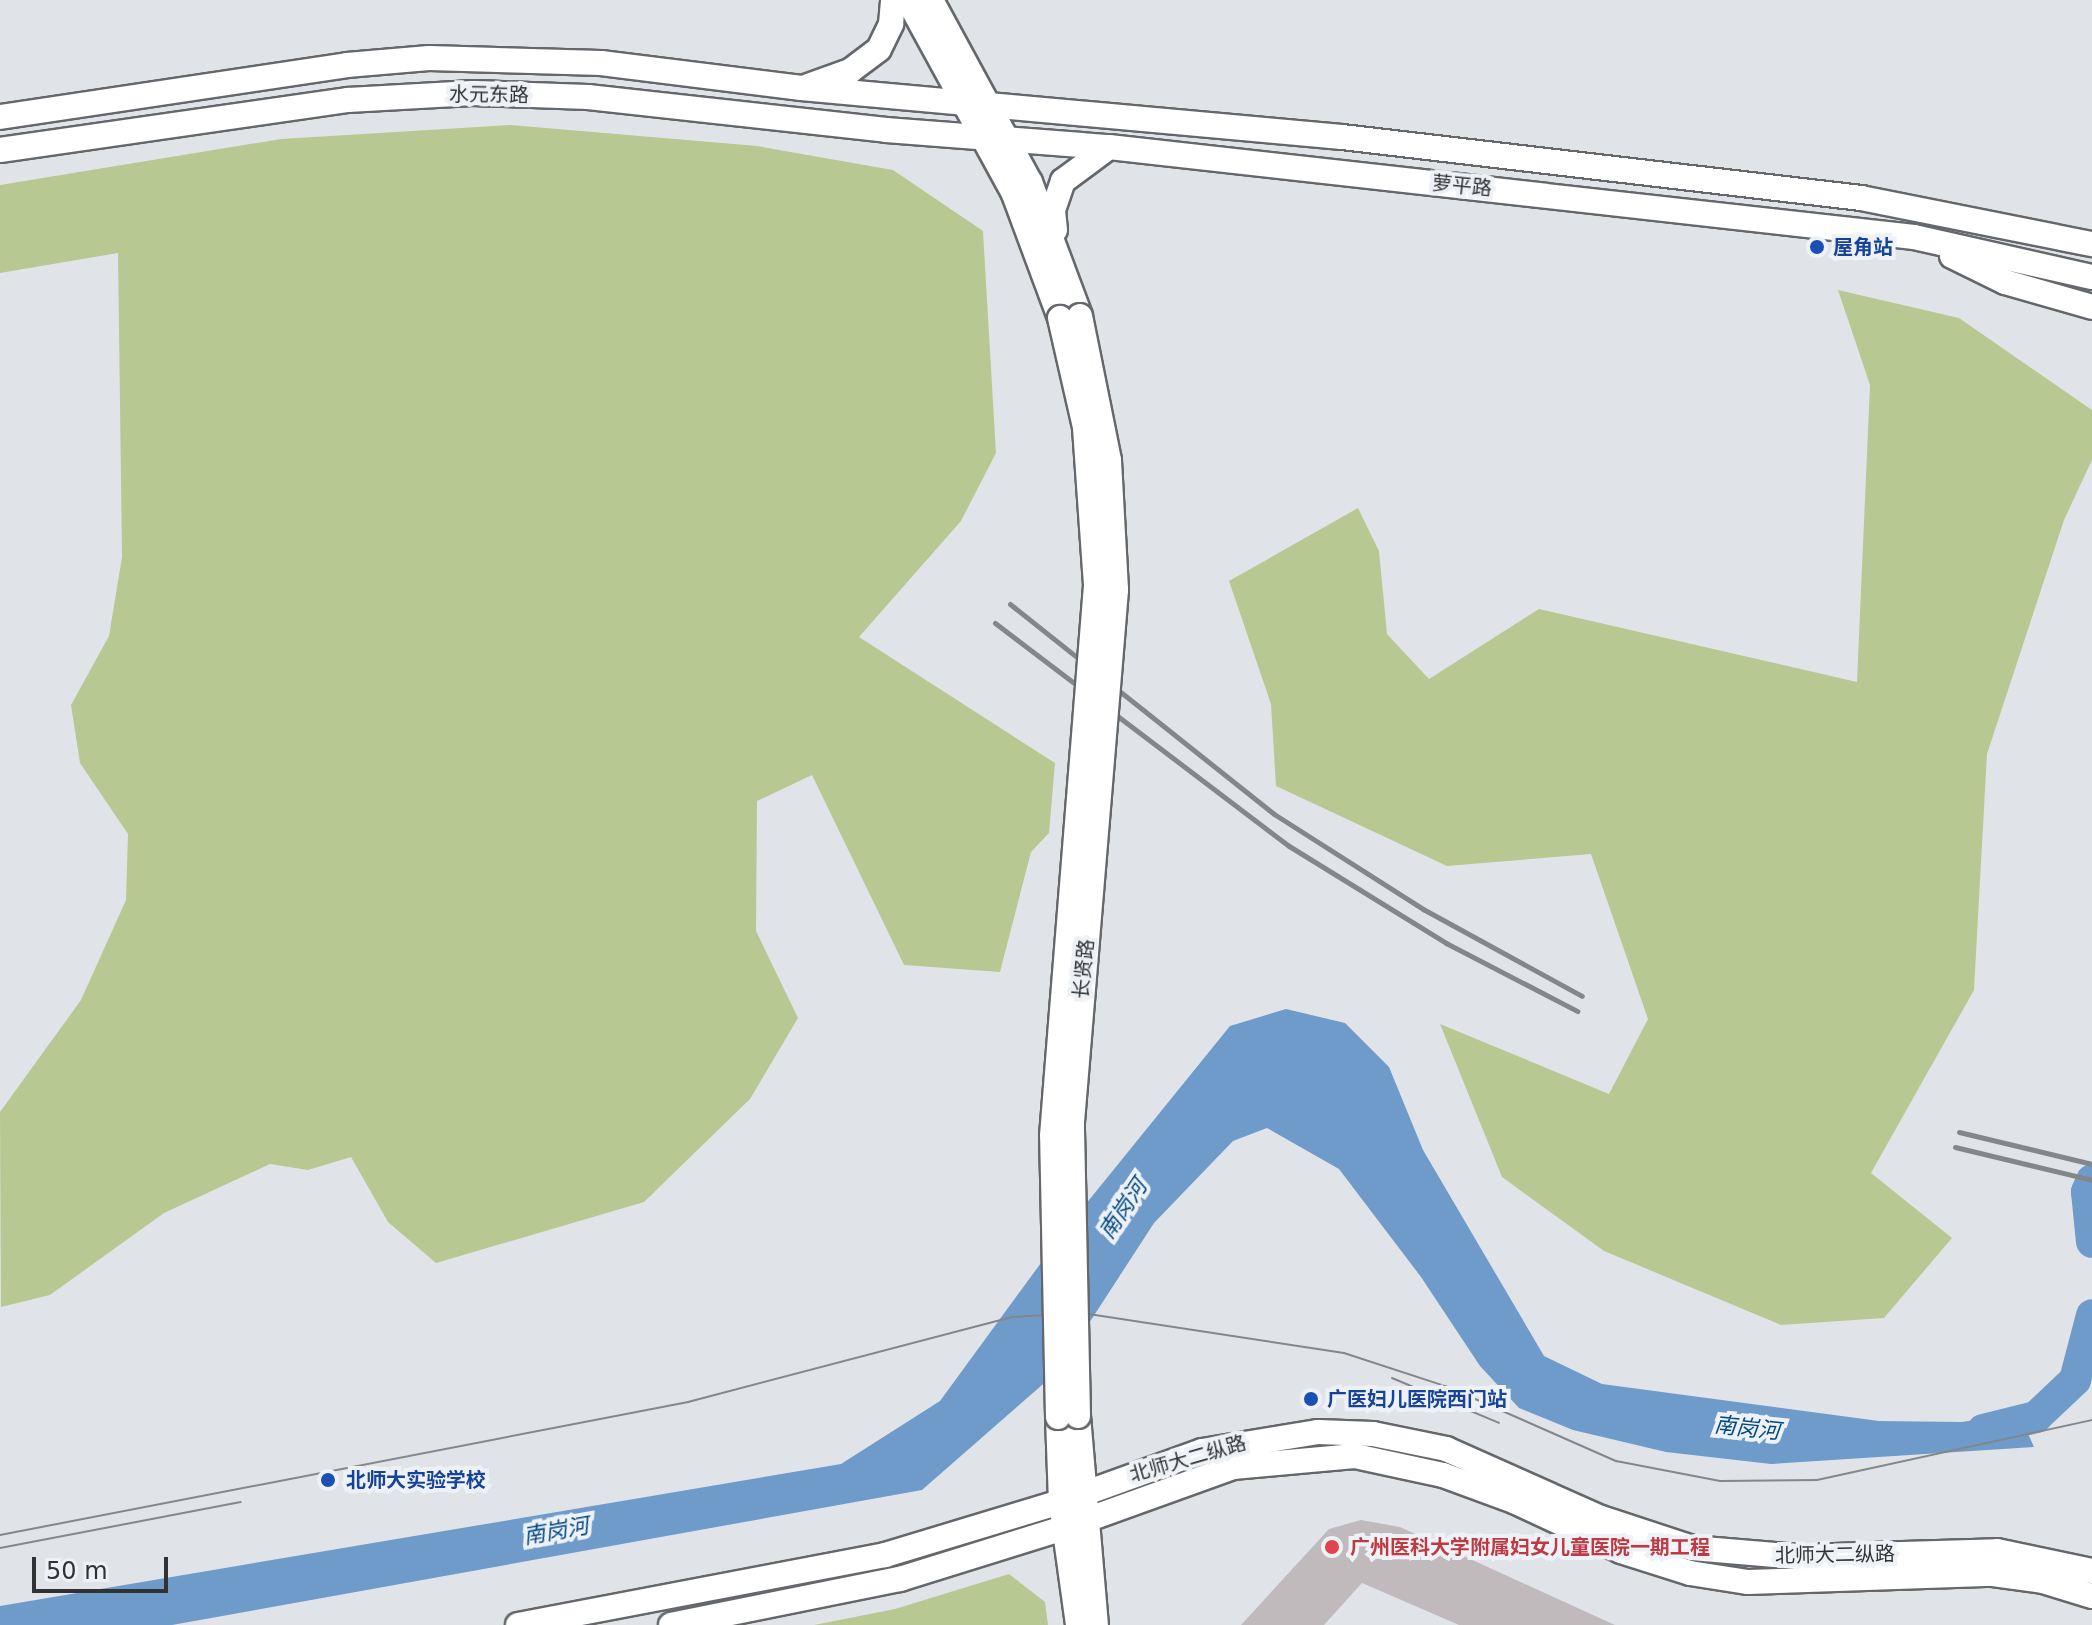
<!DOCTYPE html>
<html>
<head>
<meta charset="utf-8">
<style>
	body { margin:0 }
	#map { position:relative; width:2092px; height:1625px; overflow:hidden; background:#e0e4e9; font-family:"DejaVu Sans","Noto Sans SC",sans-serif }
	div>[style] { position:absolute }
	.green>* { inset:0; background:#b8c893 }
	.water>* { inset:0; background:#6f9bcb }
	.river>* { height:32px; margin:-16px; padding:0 16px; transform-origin:16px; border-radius:16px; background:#6f9bcb }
	.building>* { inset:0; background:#c1babc }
	.roads { filter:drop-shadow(2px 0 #64676b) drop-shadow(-2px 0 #64676b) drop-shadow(0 2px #64676b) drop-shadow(0 -2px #64676b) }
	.secondary>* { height:24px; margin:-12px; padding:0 12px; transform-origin:12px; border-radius:12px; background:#fff }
	.tram>* { height:2px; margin:-1px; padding:0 1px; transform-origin:1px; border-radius:1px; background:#84878a }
	.rail>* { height:5px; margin:-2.5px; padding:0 2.5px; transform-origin:2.5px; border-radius:2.5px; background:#84878a }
	.bridges { filter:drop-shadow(2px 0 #64676b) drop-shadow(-2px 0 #64676b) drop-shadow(0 2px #64676b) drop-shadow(0 -2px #64676b) }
	.secondary-bridge>* { height:24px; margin:-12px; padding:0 12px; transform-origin:12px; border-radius:12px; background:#fff }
	.dots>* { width:22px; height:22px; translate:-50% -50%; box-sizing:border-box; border:4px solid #eef1f6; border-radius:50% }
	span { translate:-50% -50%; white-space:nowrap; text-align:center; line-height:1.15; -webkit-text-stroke:8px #eef1f6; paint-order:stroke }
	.street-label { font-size:20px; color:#313234 }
	.transit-label { font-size:20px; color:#164399; font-weight:700 }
	.left { translate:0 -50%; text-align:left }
	.health-label { font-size:20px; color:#be3a42; font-weight:700 }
	.water-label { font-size:22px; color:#004983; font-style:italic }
	.scale { position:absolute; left:32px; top:1557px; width:136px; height:36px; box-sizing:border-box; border:4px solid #313234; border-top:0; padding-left:10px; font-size:24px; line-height:28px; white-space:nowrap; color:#313234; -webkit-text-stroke:6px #eef1f6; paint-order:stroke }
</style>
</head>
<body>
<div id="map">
	<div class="green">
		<i style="clip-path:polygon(511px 125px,757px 146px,893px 170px,983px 231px,996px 453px,961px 521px,859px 637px,1055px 763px,1049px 833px,1031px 852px,1000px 972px,904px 965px,812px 775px,757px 801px,756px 931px,798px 1018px,750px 1099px,644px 1202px,436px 1263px,388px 1222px,351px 1157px,308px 1170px,270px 1164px,164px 1213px,50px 1295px,1px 1307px,0 1112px,81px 1000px,126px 900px,128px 834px,80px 763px,71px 705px,109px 636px,122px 557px,118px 253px,0 273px,0 185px,281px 139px)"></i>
		<i style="clip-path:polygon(1838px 290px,1959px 318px,2092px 410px,2092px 460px,2064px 520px,1987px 754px,1974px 990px,1871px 1173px,1952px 1238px,1884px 1318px,1781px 1325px,1604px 1251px,1502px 1177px,1440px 1024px,1609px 1094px,1648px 1019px,1591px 854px,1447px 866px,1276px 786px,1271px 704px,1229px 581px,1358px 508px,1379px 551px,1387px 634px,1429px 679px,1539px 609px,1857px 682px,1870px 385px)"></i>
		<i style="clip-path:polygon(1009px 1574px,1045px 1602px,1048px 1625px,814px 1625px,895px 1609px)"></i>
	</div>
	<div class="water">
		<i style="clip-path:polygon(1286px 1009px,1345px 1023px,1389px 1067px,1423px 1150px,1544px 1356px,1602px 1384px,1879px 1421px,1962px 1422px,2019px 1413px,2034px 1447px,1771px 1464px,1666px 1452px,1573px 1430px,1519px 1408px,1480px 1366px,1421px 1277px,1339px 1169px,1267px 1128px,1233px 1141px,1154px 1223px,1058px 1371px,922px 1490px,172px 1625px,0 1625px,0 1606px,841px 1464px,940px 1401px,1068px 1226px,1230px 1026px)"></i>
	</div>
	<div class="river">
		<i style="left:2092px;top:1180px;width:13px;rotate:113deg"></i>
		<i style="left:2087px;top:1192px;width:50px;rotate:84.3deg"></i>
		<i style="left:2075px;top:1380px;width:67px;rotate:-75.3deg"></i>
		<i style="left:1983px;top:1430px;width:55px;rotate:-13.8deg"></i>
		<i style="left:2036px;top:1417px;width:54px;rotate:-43.5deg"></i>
	</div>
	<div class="building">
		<i style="clip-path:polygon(1361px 1520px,1400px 1527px,1615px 1625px,1459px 1625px,1362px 1583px,1324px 1625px,1241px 1625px,1329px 1529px)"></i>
	</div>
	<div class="roads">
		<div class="secondary">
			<i style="left:908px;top:0;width:221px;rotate:61.3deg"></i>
			<i style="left:1014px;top:194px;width:132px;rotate:69.6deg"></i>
			<i style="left:931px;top:0;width:207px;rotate:61.5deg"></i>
			<i style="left:1030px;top:182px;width:143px;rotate:69.5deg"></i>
			<i style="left:808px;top:86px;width:45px;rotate:-19.7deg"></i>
			<i style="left:850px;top:71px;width:36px;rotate:-37deg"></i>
			<i style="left:879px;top:49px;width:28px;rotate:-64deg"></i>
			<i style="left:891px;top:24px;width:24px;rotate:-85deg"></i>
			<i style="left:0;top:117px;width:351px;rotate:-8.5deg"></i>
			<i style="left:347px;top:65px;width:82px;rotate:-4.9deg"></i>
			<i style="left:429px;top:58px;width:172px;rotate:1.7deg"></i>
			<i style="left:601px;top:63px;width:202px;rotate:7.1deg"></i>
			<i style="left:801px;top:88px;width:543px;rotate:5.18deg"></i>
			<i style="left:1342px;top:137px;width:523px;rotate:6.7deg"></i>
			<i style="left:1861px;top:198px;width:236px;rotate:11.3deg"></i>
			<i style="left:0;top:150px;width:352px;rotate:-8.2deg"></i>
			<i style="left:348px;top:100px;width:125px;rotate:-3.2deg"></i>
			<i style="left:473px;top:93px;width:115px;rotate:2deg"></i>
			<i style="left:588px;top:97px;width:300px;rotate:6.3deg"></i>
			<i style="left:886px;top:130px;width:224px;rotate:4.4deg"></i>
			<i style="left:1109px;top:147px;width:810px;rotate:6.38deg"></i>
			<i style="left:1914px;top:237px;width:182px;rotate:12.7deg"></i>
			<i style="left:1055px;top:230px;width:20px;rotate:-96deg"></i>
			<i style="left:1053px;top:210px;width:31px;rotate:-71deg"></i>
			<i style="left:1063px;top:181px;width:57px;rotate:-36.5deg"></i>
			<i style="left:1952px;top:256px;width:59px;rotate:26.1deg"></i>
			<i style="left:2005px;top:282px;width:91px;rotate:16deg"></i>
			<i style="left:1078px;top:1416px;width:210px;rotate:85.1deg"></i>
			<i style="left:1058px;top:1417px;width:85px;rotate:88deg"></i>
			<i style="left:1061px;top:1502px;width:124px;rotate:82.1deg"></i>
			<i style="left:518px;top:1625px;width:374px;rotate:-10.8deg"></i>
			<i style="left:885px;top:1555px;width:184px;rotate:-16.8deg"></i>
			<i style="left:1061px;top:1502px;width:150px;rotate:-19.9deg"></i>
			<i style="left:1202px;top:1451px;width:118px;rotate:-9.3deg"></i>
			<i style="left:1318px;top:1432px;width:55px;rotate:2.1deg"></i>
			<i style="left:1373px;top:1434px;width:75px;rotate:11.6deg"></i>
			<i style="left:1446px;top:1449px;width:170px;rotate:24deg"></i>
			<i style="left:1601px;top:1518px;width:96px;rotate:18.2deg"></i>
			<i style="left:1692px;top:1548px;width:107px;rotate:4.8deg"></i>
			<i style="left:1799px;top:1557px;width:198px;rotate:-1.7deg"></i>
			<i style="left:1997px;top:1551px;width:97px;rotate:11.9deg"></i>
			<i style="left:671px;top:1625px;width:234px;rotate:-11.4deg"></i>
			<i style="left:900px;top:1579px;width:172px;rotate:-17.3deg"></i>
			<i style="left:1064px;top:1528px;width:180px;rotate:-19.8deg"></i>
			<i style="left:1233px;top:1467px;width:122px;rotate:-5.2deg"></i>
			<i style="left:1355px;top:1456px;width:90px;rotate:12.2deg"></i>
			<i style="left:1443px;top:1475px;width:76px;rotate:20.1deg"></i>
			<i style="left:1514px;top:1501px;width:118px;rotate:25deg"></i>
			<i style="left:1621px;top:1551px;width:72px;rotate:17.7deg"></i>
			<i style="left:1690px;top:1573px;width:59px;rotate:8.8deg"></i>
			<i style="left:1748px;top:1582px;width:245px;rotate:-1.9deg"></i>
			<i style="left:1993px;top:1574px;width:50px;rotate:8deg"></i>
			<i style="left:2043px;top:1581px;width:51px;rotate:17deg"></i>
		</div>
	</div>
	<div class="tram">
		<i style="left:1392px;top:1378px;width:116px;rotate:22.8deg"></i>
		<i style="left:0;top:1535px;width:701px;rotate:-10.94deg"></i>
		<i style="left:688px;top:1402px;width:336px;rotate:-14.7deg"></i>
		<i style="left:1013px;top:1317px;width:69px;rotate:-3.3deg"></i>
		<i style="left:1082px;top:1313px;width:265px;rotate:8.7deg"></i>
		<i style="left:1344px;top:1353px;width:109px;rotate:18.1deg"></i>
		<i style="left:1448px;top:1387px;width:184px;rotate:23.8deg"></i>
		<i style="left:1616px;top:1461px;width:106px;rotate:10.9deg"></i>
		<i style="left:1720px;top:1481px;width:97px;rotate:-0.6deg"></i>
		<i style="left:1817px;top:1480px;width:281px;rotate:-12.3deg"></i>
		<i style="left:0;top:1548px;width:245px;rotate:-10.8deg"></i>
	</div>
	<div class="rail">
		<i style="left:1010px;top:604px;width:337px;rotate:38.5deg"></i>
		<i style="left:1274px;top:814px;width:177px;rotate:32.5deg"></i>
		<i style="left:1423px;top:909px;width:181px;rotate:28.7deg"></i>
		<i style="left:995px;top:623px;width:369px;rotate:37.2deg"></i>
		<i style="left:1289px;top:846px;width:185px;rotate:31.7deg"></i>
		<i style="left:1446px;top:943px;width:148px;rotate:27.4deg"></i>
		<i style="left:1959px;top:1132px;width:137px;rotate:13.5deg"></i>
		<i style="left:1955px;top:1147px;width:141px;rotate:13.5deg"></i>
	</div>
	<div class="bridges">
		<div class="secondary-bridge">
			<i style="left:1078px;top:1416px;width:294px;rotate:-91.2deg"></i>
			<i style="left:1072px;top:1122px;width:534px;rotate:-85.27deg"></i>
			<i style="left:1116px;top:590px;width:130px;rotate:-93.1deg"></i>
			<i style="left:1109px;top:460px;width:147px;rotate:-101.4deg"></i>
			<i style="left:1058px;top:1417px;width:281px;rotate:-91.2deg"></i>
			<i style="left:1052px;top:1136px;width:553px;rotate:-85.43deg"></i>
			<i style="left:1096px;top:585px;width:158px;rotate:-94deg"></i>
			<i style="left:1085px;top:427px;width:112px;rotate:-102.9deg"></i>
		</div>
	</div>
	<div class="dots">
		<i style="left:1817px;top:247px;background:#1a4fb4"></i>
		<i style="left:1311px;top:1399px;background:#1a4fb4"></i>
		<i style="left:328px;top:1480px;background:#1a4fb4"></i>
		<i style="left:1332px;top:1547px;background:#e0444e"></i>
	</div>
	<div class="street-label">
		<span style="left:489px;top:95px;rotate:1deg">水元东路</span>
		<span style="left:1462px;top:186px;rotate:6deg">萝平路</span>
		<span style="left:1084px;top:969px;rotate:-84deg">长贤路</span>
		<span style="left:1188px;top:1459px;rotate:-16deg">北师大二纵路</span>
		<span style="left:1835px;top:1555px;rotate:-1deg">北师大二纵路</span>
	</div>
	<div class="transit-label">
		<span class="left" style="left:1833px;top:247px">屋角站</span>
		<span class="left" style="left:1327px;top:1399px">广医妇儿医院西门站</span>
		<span class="left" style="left:346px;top:1480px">北师大实验学校</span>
	</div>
	<div class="health-label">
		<span class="left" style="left:1350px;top:1547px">广州医科大学附属妇女儿童医院一期工程</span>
	</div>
	<div class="water-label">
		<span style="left:1123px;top:1209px;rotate:-56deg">南岗河</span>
		<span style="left:1747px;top:1428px;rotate:6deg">南岗河</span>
		<span style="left:556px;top:1531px;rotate:-10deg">南岗河</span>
	</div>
	<div class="scale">50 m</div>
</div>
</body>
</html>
